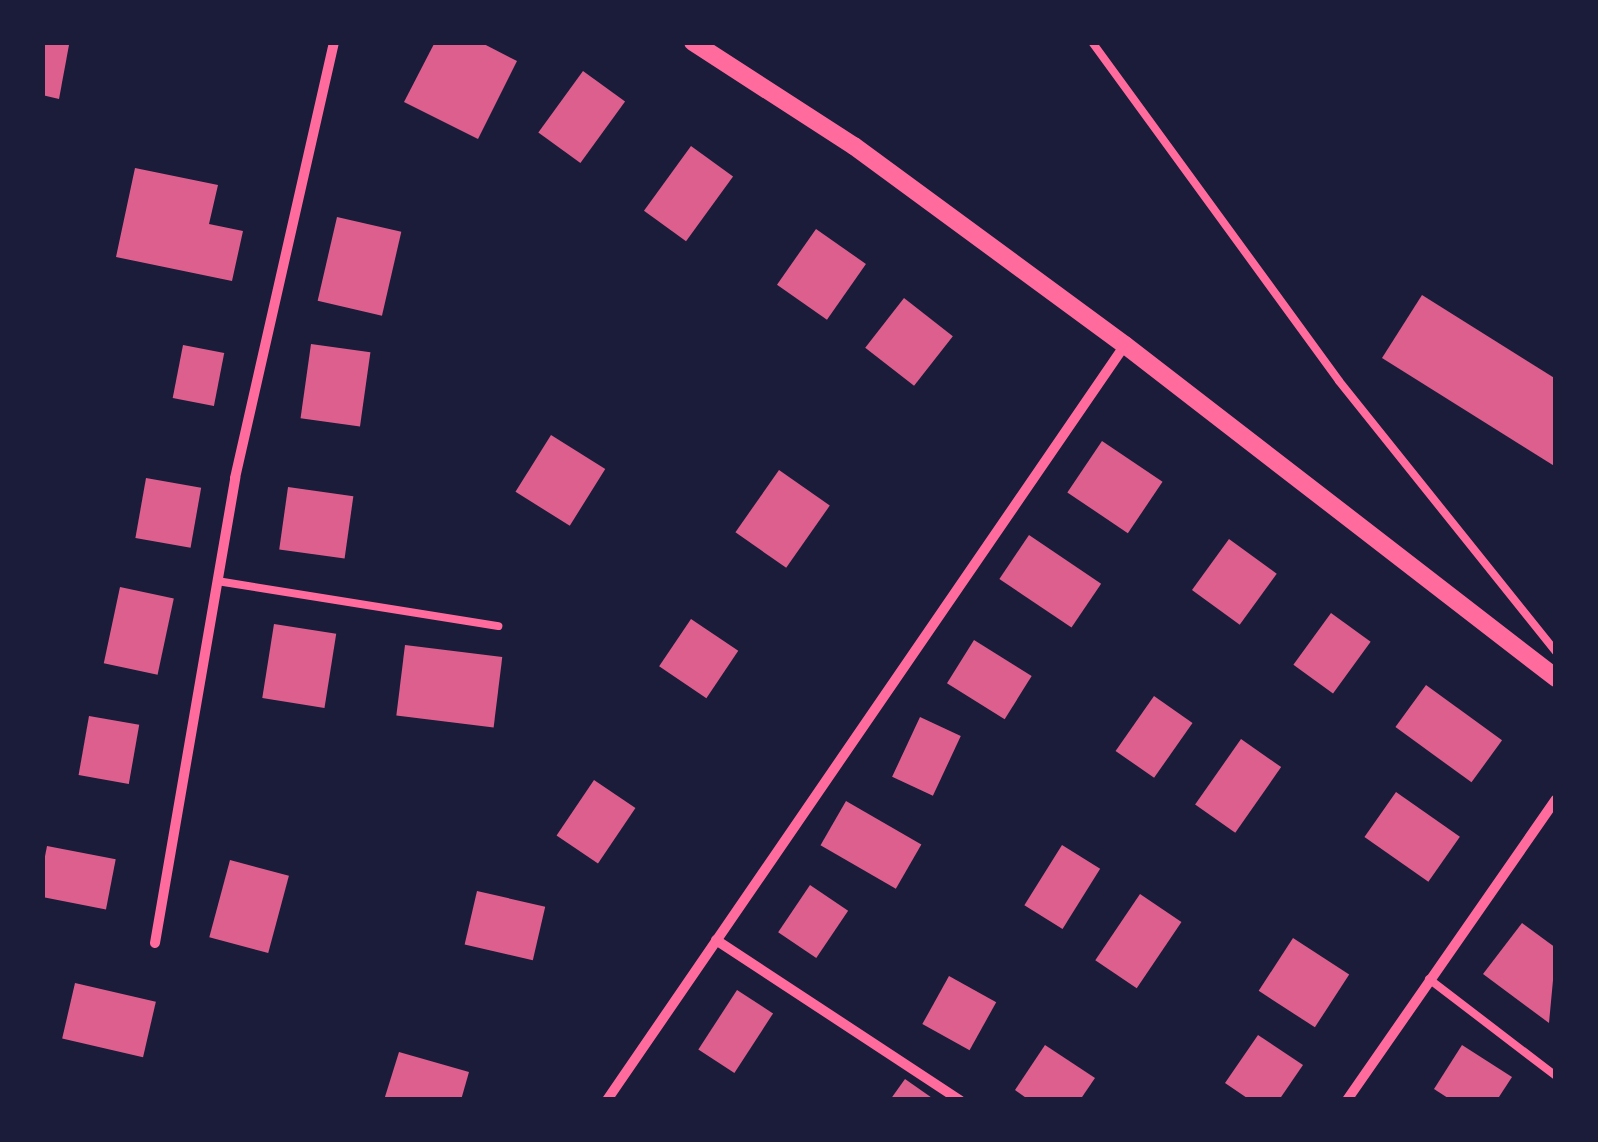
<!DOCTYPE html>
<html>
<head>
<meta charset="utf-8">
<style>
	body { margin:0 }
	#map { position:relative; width:1598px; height:1142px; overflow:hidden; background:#1b1b3a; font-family:Roboto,sans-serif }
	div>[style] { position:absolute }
	.building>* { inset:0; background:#dd5f8e; transform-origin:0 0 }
	.service>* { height:8px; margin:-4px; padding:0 4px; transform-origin:4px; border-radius:4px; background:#ff6b9d }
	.minor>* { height:10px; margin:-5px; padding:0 5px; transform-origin:5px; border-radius:5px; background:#ff6b9d }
	.tertiary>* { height:18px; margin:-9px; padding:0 9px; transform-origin:9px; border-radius:9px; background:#ff6b9d }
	span { translate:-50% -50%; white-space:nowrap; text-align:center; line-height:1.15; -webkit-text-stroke:10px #1b1b3a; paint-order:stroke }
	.frame { position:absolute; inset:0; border:45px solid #1b1b3a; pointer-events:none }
</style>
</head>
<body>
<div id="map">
	<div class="building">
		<i style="clip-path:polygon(42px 42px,69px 45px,59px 99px,42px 95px)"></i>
		<i style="clip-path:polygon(435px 42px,480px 42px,517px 61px,478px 139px,404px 102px)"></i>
		<i style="left:583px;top:71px;width:52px;height:76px;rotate:36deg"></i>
		<i style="left:691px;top:146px;width:52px;height:80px;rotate:36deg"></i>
		<i style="clip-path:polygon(135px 168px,218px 185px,209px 224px,243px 231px,232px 281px,116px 257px)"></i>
		<i style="left:337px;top:217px;width:66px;height:86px;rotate:13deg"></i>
		<i style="left:816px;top:229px;width:61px;height:68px;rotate:35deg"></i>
		<i style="clip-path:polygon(1422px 295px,1556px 379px,1556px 467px,1382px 358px)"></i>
		<i style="left:904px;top:298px;width:62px;height:63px;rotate:38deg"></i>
		<i style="left:311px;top:344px;width:60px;height:75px;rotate:8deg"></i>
		<i style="left:183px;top:345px;width:42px;height:54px;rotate:11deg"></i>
		<i style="left:551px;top:435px;width:64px;height:67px;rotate:32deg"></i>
		<i style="left:1102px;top:441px;width:73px;height:62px;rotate:34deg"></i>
		<i style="left:779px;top:470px;width:62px;height:76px;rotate:35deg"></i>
		<i style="left:146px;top:478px;width:56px;height:61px;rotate:10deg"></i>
		<i style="left:288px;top:487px;width:66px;height:63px;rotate:8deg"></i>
		<i style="left:1029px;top:535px;width:87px;height:53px;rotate:34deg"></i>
		<i style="left:1229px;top:539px;width:59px;height:63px;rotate:36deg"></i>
		<i style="left:120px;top:587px;width:55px;height:78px;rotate:12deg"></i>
		<i style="left:1331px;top:613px;width:49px;height:64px;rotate:36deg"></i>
		<i style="left:691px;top:619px;width:57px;height:57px;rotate:34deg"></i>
		<i style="left:274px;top:624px;width:63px;height:75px;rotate:9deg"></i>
		<i style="left:974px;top:640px;width:68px;height:51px;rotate:32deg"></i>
		<i style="left:405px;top:645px;width:98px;height:71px;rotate:7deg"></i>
		<i style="left:1426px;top:685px;width:94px;height:52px;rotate:36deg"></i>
		<i style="left:1154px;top:696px;width:47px;height:67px;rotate:35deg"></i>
		<i style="left:89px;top:716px;width:51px;height:60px;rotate:10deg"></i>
		<i style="left:920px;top:717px;width:45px;height:66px;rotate:25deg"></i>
		<i style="left:1241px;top:739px;width:49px;height:80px;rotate:35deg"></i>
		<i style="left:594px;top:780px;width:50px;height:67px;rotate:34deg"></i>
		<i style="left:1396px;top:792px;width:78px;height:55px;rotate:35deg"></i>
		<i style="left:846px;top:801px;width:87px;height:51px;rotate:30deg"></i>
		<i style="left:1062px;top:845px;width:45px;height:71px;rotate:32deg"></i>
		<i style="left:47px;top:846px;width:70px;height:51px;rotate:11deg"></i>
		<i style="left:230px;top:860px;width:61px;height:80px;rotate:15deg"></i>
		<i style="left:810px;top:885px;width:46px;height:57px;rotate:34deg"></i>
		<i style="left:477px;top:891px;width:70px;height:55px;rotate:13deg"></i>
		<i style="left:1140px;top:894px;width:50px;height:80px;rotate:34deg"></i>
		<i style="clip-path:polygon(1522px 923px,1556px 948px,1549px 1023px,1483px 974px)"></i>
		<i style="left:1293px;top:938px;width:67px;height:63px;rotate:33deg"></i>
		<i style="left:949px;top:976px;width:54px;height:55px;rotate:29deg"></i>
		<i style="left:75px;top:983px;width:83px;height:57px;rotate:13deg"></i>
		<i style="left:737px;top:990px;width:43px;height:71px;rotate:33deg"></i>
		<i style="clip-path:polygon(1258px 1035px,1303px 1065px,1279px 1100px,1250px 1100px,1225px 1083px)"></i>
		<i style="clip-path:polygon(1045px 1045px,1095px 1078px,1080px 1100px,1029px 1100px,1015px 1090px)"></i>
		<i style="clip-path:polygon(1462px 1045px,1512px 1077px,1497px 1100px,1451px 1100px,1434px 1089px)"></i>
		<i style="clip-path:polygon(399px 1052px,469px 1072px,461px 1100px,384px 1100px)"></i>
		<i style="clip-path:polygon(905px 1079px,935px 1100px,890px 1100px)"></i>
	</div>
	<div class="service">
		<i style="left:1092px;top:42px;width:419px;rotate:53.9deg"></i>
		<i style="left:1339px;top:381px;width:347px;rotate:51.3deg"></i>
		<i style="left:217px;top:581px;width:285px;rotate:9.1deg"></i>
		<i style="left:1429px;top:979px;width:160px;rotate:37.4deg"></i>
	</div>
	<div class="minor">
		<i style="left:716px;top:940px;width:292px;rotate:33.3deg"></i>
		<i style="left:155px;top:943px;width:472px;rotate:-80.2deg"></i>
		<i style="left:235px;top:478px;width:447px;rotate:-77.2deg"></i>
		<i style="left:607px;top:1100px;width:916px;rotate:-55.55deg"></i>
		<i style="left:1347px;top:1100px;width:366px;rotate:-55.2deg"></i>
	</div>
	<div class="tertiary">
		<i style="left:693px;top:42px;width:192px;rotate:32.9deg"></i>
		<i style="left:854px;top:146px;width:336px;rotate:36.3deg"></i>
		<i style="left:1125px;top:345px;width:545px;rotate:37.69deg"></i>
	</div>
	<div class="frame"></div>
</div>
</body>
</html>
